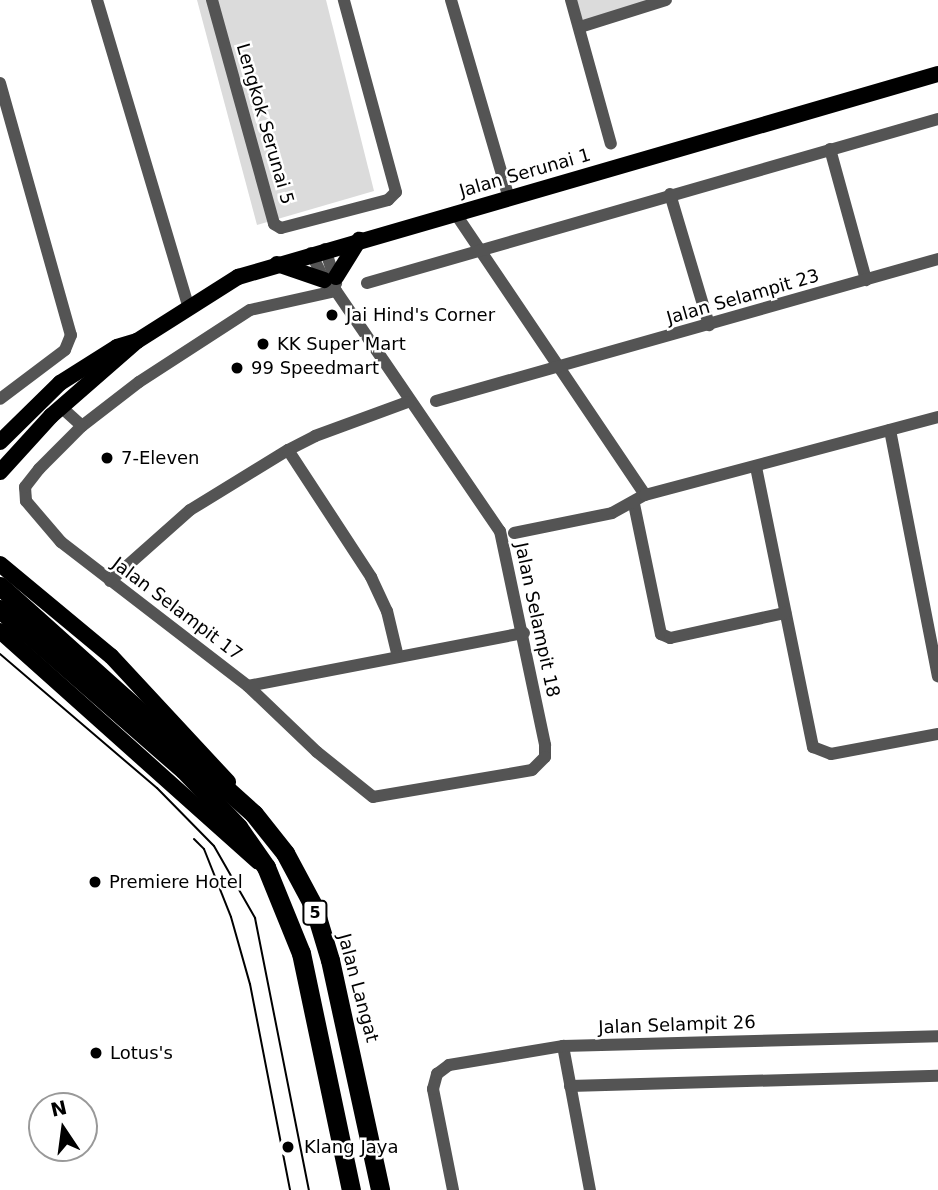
<!DOCTYPE html>
<html>
<head>
<meta charset="utf-8">
<style>
	body { margin:0 }
	#map { position:relative; width:938px; height:1190px; overflow:hidden; background:#fff; font-family:"DejaVu Sans",sans-serif }
	div>[style] { position:absolute }
	.green>* { inset:0; background:#dbdbdb }
	.minor>* { height:12px; margin:-6px; padding:0 6px; transform-origin:6px; border-radius:6px; background:#545454 }
	.major>* { height:16px; margin:-8px; padding:0 8px; transform-origin:8px; border-radius:8px; background:#000 }
	.highway>* { height:19px; margin:-9.5px; padding:0 9.5px; transform-origin:9.5px; border-radius:9.5px; background:#000 }
	.tram>* { height:2px; margin:-1px; padding:0 1px; transform-origin:1px; border-radius:1px; background:#000 }
	.dots>* { width:19px; height:19px; translate:-50% -50%; box-sizing:border-box; border:4px solid #fff; border-radius:50% }
	span { translate:-50% -50%; white-space:nowrap; text-align:center; line-height:1.15; -webkit-text-stroke:5px #fff; paint-order:stroke }
	.shield-label span { padding:2px 5px; background:#fff; border:2px solid; border-radius:5px; -webkit-text-stroke-width:0 }
	.shield-label { font-size:16px; color:#000; font-weight:700 }
	.street-label { font-size:18px; color:#000 }
	.poi-label { font-size:18px; color:#000 }
	.left { translate:0 -50%; text-align:left }
	.north { position:absolute; left:28px; top:1092px; width:70px; height:70px; box-sizing:border-box; background:#fff; border:2px solid #999; border-radius:50%; rotate:347deg; font-size:19px; font-weight:700; line-height:28px; text-align:center; color:#000 }
	.north::after { content:''; display:block; margin:auto; width:24px; height:32px; background:#000; clip-path:polygon(50% 0,100% 100%,50% 72%,0 100%) }
</style>
</head>
<body>
<div id="map">
	<div class="green">
		<i style="clip-path:polygon(197px 0,326px 0,374px 191px,257px 225px)"></i>
		<i style="clip-path:polygon(576px 0,653px 0,582px 22px)"></i>
	</div>
	<div class="minor">
		<i style="left:97px;top:0;width:318px;rotate:73.4deg"></i>
		<i style="left:212px;top:0;width:232px;rotate:74.5deg"></i>
		<i style="left:274px;top:224px;width:8px;rotate:30deg"></i>
		<i style="left:281px;top:228px;width:111px;rotate:-14.7deg"></i>
		<i style="left:388px;top:200px;width:11px;rotate:-45deg"></i>
		<i style="left:396px;top:192px;width:199px;rotate:-105.2deg"></i>
		<i style="left:451px;top:0;width:206px;rotate:73.7deg"></i>
		<i style="left:571px;top:0;width:149px;rotate:74.5deg"></i>
		<i style="left:580px;top:27px;width:90px;rotate:-17.4deg"></i>
		<i style="left:0;top:83px;width:262px;rotate:74.3deg"></i>
		<i style="left:71px;top:335px;width:16px;rotate:112deg"></i>
		<i style="left:65px;top:350px;width:81px;rotate:143deg"></i>
		<i style="left:830px;top:149px;width:136px;rotate:74.6deg"></i>
		<i style="left:670px;top:194px;width:137px;rotate:73.4deg"></i>
		<i style="left:455px;top:213px;width:340px;rotate:56deg"></i>
		<i style="left:325px;top:249px;width:36px;rotate:72deg"></i>
		<i style="left:311px;top:253px;width:30px;rotate:64deg"></i>
		<i style="left:324px;top:280px;width:16px;rotate:43deg"></i>
		<i style="left:336px;top:291px;width:291px;rotate:55.7deg"></i>
		<i style="left:500px;top:531px;width:219px;rotate:78.1deg"></i>
		<i style="left:545px;top:745px;width:12px;rotate:90deg"></i>
		<i style="left:545px;top:757px;width:18px;rotate:135deg"></i>
		<i style="left:532px;top:770px;width:161px;rotate:170.4deg"></i>
		<i style="left:373px;top:797px;width:72px;rotate:-141.2deg"></i>
		<i style="left:317px;top:752px;width:95px;rotate:-136.3deg"></i>
		<i style="left:248px;top:686px;width:236px;rotate:-142.4deg"></i>
		<i style="left:61px;top:542px;width:54px;rotate:-130.5deg"></i>
		<i style="left:26px;top:501px;width:14px;rotate:-94deg"></i>
		<i style="left:25px;top:487px;width:23px;rotate:-52deg"></i>
		<i style="left:39px;top:469px;width:61px;rotate:-45deg"></i>
		<i style="left:82px;top:426px;width:72px;rotate:-37.7deg"></i>
		<i style="left:139px;top:382px;width:132px;rotate:-33deg"></i>
		<i style="left:250px;top:310px;width:88px;rotate:-12.5deg"></i>
		<i style="left:367px;top:283px;width:594px;rotate:-16.02deg"></i>
		<i style="left:436px;top:401px;width:522px;rotate:-15.79deg"></i>
		<i style="left:61px;top:407px;width:28px;rotate:42deg"></i>
		<i style="left:890px;top:430px;width:251px;rotate:79deg"></i>
		<i style="left:288px;top:450px;width:152px;rotate:56.8deg"></i>
		<i style="left:371px;top:577px;width:38px;rotate:65deg"></i>
		<i style="left:387px;top:611px;width:47px;rotate:76.6deg"></i>
		<i style="left:756px;top:467px;width:286px;rotate:78.5deg"></i>
		<i style="left:813px;top:747px;width:19px;rotate:21deg"></i>
		<i style="left:831px;top:754px;width:109px;rotate:-10.6deg"></i>
		<i style="left:634px;top:504px;width:133px;rotate:78.3deg"></i>
		<i style="left:661px;top:634px;width:10px;rotate:24deg"></i>
		<i style="left:670px;top:638px;width:118px;rotate:-12.3deg"></i>
		<i style="left:514px;top:533px;width:100px;rotate:-11.5deg"></i>
		<i style="left:612px;top:513px;width:38px;rotate:-29deg"></i>
		<i style="left:645px;top:495px;width:303px;rotate:-14.9deg"></i>
		<i style="left:110px;top:581px;width:107px;rotate:-41.6deg"></i>
		<i style="left:190px;top:510px;width:115px;rotate:-31.5deg"></i>
		<i style="left:288px;top:450px;width:30px;rotate:-27deg"></i>
		<i style="left:315px;top:436px;width:99px;rotate:-20.1deg"></i>
		<i style="left:248px;top:686px;width:281px;rotate:-10.9deg"></i>
		<i style="left:563px;top:1046px;width:147px;rotate:79.4deg"></i>
		<i style="left:570px;top:1086px;width:368px;rotate:-1.6deg"></i>
		<i style="left:453px;top:1190px;width:103px;rotate:-101.2deg"></i>
		<i style="left:433px;top:1089px;width:16px;rotate:-75deg"></i>
		<i style="left:437px;top:1074px;width:15px;rotate:-37deg"></i>
		<i style="left:449px;top:1065px;width:116px;rotate:-9.5deg"></i>
		<i style="left:563px;top:1046px;width:375px;rotate:-1.5deg"></i>
	</div>
	<div class="major">
		<i style="left:277px;top:264px;width:50px;rotate:18.8deg"></i>
		<i style="left:336px;top:277px;width:44px;rotate:-58.1deg"></i>
		<i style="left:0;top:442px;width:84px;rotate:-44.5deg"></i>
		<i style="left:60px;top:383px;width:67px;rotate:-32.3deg"></i>
		<i style="left:117px;top:347px;width:21px;rotate:-17deg"></i>
		<i style="left:0;top:472px;width:76px;rotate:-47.7deg"></i>
		<i style="left:51px;top:416px;width:114px;rotate:-41.1deg"></i>
		<i style="left:137px;top:341px;width:120px;rotate:-32.4deg"></i>
		<i style="left:238px;top:277px;width:729px;rotate:-16.17deg"></i>
		<i style="left:0;top:564px;width:144px;rotate:39.7deg"></i>
		<i style="left:111px;top:656px;width:172px;rotate:47.1deg"></i>
		<i style="left:0;top:631px;width:346px;rotate:41.8deg"></i>
	</div>
	<div class="highway">
		<i style="left:0;top:586px;width:341px;rotate:41.9deg"></i>
		<i style="left:254px;top:814px;width:50px;rotate:51.5deg"></i>
		<i style="left:285px;top:853px;width:61px;rotate:61.8deg"></i>
		<i style="left:314px;top:907px;width:55px;rotate:73.2deg"></i>
		<i style="left:330px;top:960px;width:235px;rotate:77.7deg"></i>
		<i style="left:0;top:609px;width:244px;rotate:41.2deg"></i>
		<i style="left:184px;top:770px;width:79px;rotate:46.5deg"></i>
		<i style="left:238px;top:827px;width:49px;rotate:55deg"></i>
		<i style="left:266px;top:867px;width:93px;rotate:67.9deg"></i>
		<i style="left:301px;top:953px;width:242px;rotate:78.1deg"></i>
	</div>
	<div class="tram">
		<i style="left:0;top:654px;width:206px;rotate:40.5deg"></i>
		<i style="left:157px;top:788px;width:81px;rotate:45.5deg"></i>
		<i style="left:214px;top:846px;width:83px;rotate:60.3deg"></i>
		<i style="left:255px;top:918px;width:277px;rotate:78.8deg"></i>
		<i style="left:194px;top:839px;width:14px;rotate:45deg"></i>
		<i style="left:204px;top:849px;width:73px;rotate:68.3deg"></i>
		<i style="left:231px;top:917px;width:70px;rotate:74.2deg"></i>
		<i style="left:250px;top:984px;width:210px;rotate:79deg"></i>
	</div>
	<div class="dots">
		<i style="left:332px;top:315px;background:#000"></i>
		<i style="left:263px;top:344px;background:#000"></i>
		<i style="left:237px;top:368px;background:#000"></i>
		<i style="left:107px;top:458px;background:#000"></i>
		<i style="left:95px;top:882px;background:#000"></i>
		<i style="left:96px;top:1053px;background:#000"></i>
		<i style="left:288px;top:1147px;background:#000"></i>
	</div>
	<div class="shield-label">
		<span style="left:315px;top:913px">5</span>
	</div>
	<div class="street-label">
		<span style="left:265px;top:124px;rotate:74deg">Lengkok Serunai 5</span>
		<span style="left:525px;top:173px;rotate:-16deg">Jalan Serunai 1</span>
		<span style="left:743px;top:297px;rotate:-16deg">Jalan Selampit 23</span>
		<span style="left:177px;top:609px;rotate:37deg">Jalan Selampit 17</span>
		<span style="left:537px;top:620px;rotate:78deg">Jalan Selampit 18</span>
		<span style="left:358px;top:988px;rotate:75deg">Jalan Langat</span>
		<span style="left:677px;top:1025px;rotate:-2deg">Jalan Selampit 26</span>
	</div>
	<div class="poi-label">
		<span class="left" style="left:346px;top:315px">Jai Hind's Corner</span>
		<span class="left" style="left:277px;top:344px">KK Super Mart</span>
		<span class="left" style="left:251px;top:368px">99 Speedmart</span>
		<span class="left" style="left:121px;top:458px">7-Eleven</span>
		<span class="left" style="left:109px;top:882px">Premiere Hotel</span>
		<span class="left" style="left:110px;top:1053px">Lotus's</span>
		<span class="left" style="left:304px;top:1147px">Klang Jaya</span>
	</div>
	<div class="north">N</div>
</div>
</body>
</html>
